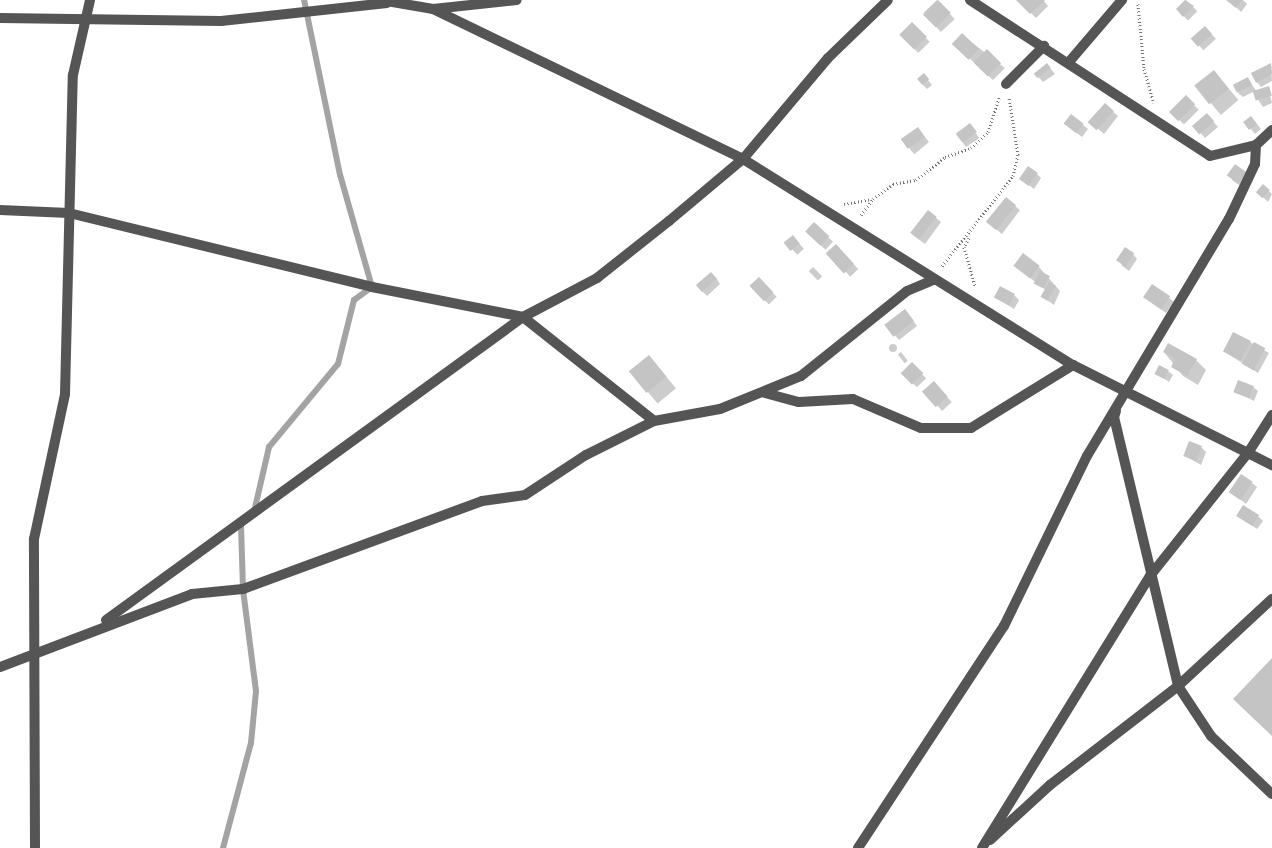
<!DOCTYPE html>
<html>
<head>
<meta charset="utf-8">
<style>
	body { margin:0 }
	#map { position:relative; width:1272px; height:848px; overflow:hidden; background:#fff; font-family:Mulish,sans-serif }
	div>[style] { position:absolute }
	.shadow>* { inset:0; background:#0003; transform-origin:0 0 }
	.round { border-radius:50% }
	.stream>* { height:6px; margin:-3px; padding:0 3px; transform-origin:3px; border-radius:3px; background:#a3a3a3 }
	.building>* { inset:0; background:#c4c4c4; transform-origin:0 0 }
	.path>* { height:3px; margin-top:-1.5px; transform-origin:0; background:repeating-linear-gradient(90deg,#777 0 1px,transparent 0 3.5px) }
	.street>* { height:10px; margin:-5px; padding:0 5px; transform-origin:5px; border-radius:5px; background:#555 }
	span { translate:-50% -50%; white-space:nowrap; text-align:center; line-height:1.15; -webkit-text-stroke:4px #fff; paint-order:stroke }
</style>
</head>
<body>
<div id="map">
	<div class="shadow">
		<i style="left:937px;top:0;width:26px;height:19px;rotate:47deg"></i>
		<i style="clip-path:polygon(1018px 0,1043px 0,1048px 6px,1036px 18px)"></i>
		<i style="left:1186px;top:0;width:16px;height:13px;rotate:45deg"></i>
		<i style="clip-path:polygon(1229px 0,1243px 0,1247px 4px,1241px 12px)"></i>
		<i style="left:912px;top:24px;width:25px;height:16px;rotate:45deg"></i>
		<i style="left:1205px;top:27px;width:16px;height:17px;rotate:47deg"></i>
		<i style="clip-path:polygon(962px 35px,1005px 68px,993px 80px,954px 44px)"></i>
		<i style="clip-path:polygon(1047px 64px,1055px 74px,1043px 82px,1035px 73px)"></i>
		<i style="clip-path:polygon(1271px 64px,1272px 81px,1261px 87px,1257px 82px)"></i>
		<i style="left:1214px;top:71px;width:38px;height:23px;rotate:50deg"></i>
		<i style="clip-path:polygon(924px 75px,932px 85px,927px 89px,923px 85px)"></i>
		<i style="clip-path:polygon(1248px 79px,1257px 92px,1268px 87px,1272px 103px,1263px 107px,1253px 92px,1243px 97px,1238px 93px)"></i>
		<i style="left:1186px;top:97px;width:18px;height:21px;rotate:45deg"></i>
		<i style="clip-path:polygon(1105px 105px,1118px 116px,1104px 134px,1096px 127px)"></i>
		<i style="clip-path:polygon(1251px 117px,1261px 129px,1255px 134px,1251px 129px)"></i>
		<i style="clip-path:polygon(1211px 119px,1218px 127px,1205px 138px,1194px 126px)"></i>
		<i style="left:970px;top:124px;width:17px;height:16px;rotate:57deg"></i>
		<i style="clip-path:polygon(1083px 125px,1088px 129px,1082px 137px,1070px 128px)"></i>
		<i style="left:918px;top:129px;width:17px;height:19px;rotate:50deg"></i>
		<i style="clip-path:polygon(1236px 165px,1250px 178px,1242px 187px,1232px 180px)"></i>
		<i style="clip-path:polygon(1037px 174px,1041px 178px,1034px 189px,1021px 179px)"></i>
		<i style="clip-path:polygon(1263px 186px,1272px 194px,1268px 202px,1258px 192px)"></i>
		<i style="clip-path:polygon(1015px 206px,1020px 210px,1002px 234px,988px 223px)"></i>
		<i style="clip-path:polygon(928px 211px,941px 222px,925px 244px,917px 238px)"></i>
		<i style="left:814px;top:224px;width:26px;height:11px;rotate:43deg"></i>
		<i style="left:793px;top:237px;width:16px;height:9px;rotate:47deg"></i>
		<i style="left:836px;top:246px;width:32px;height:11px;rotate:46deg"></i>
		<i style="clip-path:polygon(1133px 254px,1137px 259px,1129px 271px,1121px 265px)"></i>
		<i style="left:813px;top:267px;width:13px;height:6px;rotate:45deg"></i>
		<i style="clip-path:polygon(1039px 267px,1060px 291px,1054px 305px,1044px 298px,1047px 291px,1020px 270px)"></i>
		<i style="clip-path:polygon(716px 278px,720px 284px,707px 296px,697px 286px)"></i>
		<i style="left:759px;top:279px;width:25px;height:11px;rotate:45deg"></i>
		<i style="clip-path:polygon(1153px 285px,1174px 302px,1166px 313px,1149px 301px)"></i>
		<i style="clip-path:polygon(1014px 295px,1019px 300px,1014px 309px,995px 297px)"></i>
		<i style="clip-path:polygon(909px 315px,917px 326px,899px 340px,886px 325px)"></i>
		<i style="clip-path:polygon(1250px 342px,1269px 353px,1258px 373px,1225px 352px)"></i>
		<i class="round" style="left:889px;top:344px;width:8px;height:8px"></i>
		<i style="left:901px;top:352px;width:11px;height:4px;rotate:52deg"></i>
		<i style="clip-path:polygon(1164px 352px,1196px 360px,1206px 370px,1198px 385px,1183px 376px)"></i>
		<i style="left:649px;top:356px;width:42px;height:24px;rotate:50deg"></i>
		<i style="left:912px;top:364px;width:20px;height:13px;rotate:45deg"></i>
		<i style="clip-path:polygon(1168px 371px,1173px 375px,1169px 382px,1156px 373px)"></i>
		<i style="left:934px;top:383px;width:26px;height:13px;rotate:47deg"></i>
		<i style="clip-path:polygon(1253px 387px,1258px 391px,1254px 401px,1235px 391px)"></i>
		<i style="clip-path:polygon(1201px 447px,1206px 452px,1201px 465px,1185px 456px)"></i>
		<i style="clip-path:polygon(1252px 483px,1257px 487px,1246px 504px,1231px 492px)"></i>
		<i style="clip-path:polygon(1238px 516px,1258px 516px,1263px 521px,1257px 529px)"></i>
	</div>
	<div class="stream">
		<i style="left:254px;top:512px;width:67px;rotate:-77deg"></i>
		<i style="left:269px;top:447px;width:108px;rotate:-50.3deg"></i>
		<i style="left:338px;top:364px;width:66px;rotate:-76deg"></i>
		<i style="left:354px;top:300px;width:22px;rotate:-36deg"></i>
		<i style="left:372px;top:287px;width:116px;rotate:-105.9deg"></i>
		<i style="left:340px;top:175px;width:179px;rotate:-101.6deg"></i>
		<i style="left:223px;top:848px;width:109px;rotate:-75.1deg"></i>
		<i style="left:251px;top:743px;width:52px;rotate:-84.5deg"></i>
		<i style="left:256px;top:691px;width:103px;rotate:-97.3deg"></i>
		<i style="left:243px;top:589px;width:65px;rotate:-91.8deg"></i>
	</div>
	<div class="building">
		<i style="left:938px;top:0;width:18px;height:21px;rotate:45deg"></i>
		<i style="clip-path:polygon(1016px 0,1045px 0,1030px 14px)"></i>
		<i style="clip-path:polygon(1185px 0,1194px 6px,1183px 17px,1176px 9px)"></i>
		<i style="clip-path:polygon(1226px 0,1242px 0,1236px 8px)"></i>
		<i style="left:912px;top:22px;width:21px;height:18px;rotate:45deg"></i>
		<i style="left:1205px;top:26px;width:11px;height:19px;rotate:49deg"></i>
		<i style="left:962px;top:33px;width:23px;height:15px;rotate:43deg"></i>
		<i style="left:987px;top:49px;width:20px;height:19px;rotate:45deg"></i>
		<i style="left:1047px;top:63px;width:6px;height:17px;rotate:51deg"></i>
		<i style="clip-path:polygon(1271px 63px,1272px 74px,1256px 83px,1251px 73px)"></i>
		<i style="left:1214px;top:70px;width:24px;height:25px;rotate:52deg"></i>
		<i style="left:924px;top:73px;width:8px;height:9px;rotate:50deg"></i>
		<i style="left:1248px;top:77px;width:9px;height:17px;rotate:63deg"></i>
		<i style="left:1269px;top:86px;width:10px;height:17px;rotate:73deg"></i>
		<i style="left:1186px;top:95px;width:13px;height:24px;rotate:45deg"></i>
		<i style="left:1105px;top:103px;width:12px;height:26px;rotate:42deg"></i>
		<i style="left:1207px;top:113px;width:11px;height:20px;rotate:49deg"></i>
		<i style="left:1071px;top:114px;width:16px;height:12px;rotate:38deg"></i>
		<i style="left:1251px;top:116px;width:10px;height:10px;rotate:53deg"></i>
		<i style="left:970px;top:123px;width:11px;height:18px;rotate:52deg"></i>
		<i style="left:918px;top:127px;width:12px;height:21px;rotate:55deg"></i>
		<i style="left:1235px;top:164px;width:14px;height:14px;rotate:36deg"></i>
		<i style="left:1028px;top:166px;width:12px;height:16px;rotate:35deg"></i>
		<i style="left:1263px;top:184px;width:9px;height:11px;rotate:41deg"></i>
		<i style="left:1006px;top:197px;width:13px;height:32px;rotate:39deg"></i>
		<i style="left:928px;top:210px;width:11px;height:29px;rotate:38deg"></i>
		<i style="left:814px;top:222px;width:21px;height:13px;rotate:43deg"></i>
		<i style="left:793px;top:235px;width:11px;height:12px;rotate:52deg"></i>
		<i style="left:836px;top:244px;width:27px;height:14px;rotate:48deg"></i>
		<i style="left:1125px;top:247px;width:11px;height:16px;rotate:34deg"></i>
		<i style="left:1023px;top:253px;width:21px;height:16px;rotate:37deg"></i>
		<i style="left:1040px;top:271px;width:11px;height:14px;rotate:27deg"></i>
		<i style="left:711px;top:272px;width:9px;height:20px;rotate:49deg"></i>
		<i style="left:759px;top:277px;width:21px;height:13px;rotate:47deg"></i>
		<i style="left:1049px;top:282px;width:8px;height:17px;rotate:30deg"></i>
		<i style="left:1152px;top:284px;width:22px;height:16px;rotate:34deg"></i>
		<i style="left:1000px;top:286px;width:17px;height:13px;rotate:28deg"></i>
		<i style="left:905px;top:309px;width:15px;height:26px;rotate:53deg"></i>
		<i style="left:1233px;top:332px;width:20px;height:22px;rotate:27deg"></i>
		<i style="left:1254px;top:342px;width:13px;height:25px;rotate:29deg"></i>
		<i style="clip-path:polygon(1168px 343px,1197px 359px,1187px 376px,1171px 367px,1175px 359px,1163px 352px)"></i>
		<i style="left:649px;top:355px;width:28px;height:26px;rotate:51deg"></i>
		<i style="left:912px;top:362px;width:16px;height:16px;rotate:45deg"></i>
		<i style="left:1159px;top:365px;width:11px;height:10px;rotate:27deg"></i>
		<i style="left:1238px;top:380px;width:17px;height:13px;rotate:21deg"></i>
		<i style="left:934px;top:381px;width:21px;height:16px;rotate:49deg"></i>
		<i style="left:1189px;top:441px;width:14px;height:16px;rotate:21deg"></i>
		<i style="left:1241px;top:474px;width:14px;height:22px;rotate:34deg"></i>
		<i style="left:1243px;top:505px;width:19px;height:13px;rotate:32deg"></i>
		<i style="clip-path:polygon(1272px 658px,1272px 736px,1233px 699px)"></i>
	</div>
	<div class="path">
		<i style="left:1138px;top:4px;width:65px;rotate:84.7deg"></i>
		<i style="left:1144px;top:69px;width:35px;rotate:74deg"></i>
		<i style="left:844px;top:204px;width:28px;rotate:-10deg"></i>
		<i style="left:861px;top:215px;width:20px;rotate:-53deg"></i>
		<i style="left:873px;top:199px;width:25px;rotate:-37deg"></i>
		<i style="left:893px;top:184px;width:23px;rotate:-10deg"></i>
		<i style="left:916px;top:180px;width:37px;rotate:-38deg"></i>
		<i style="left:945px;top:157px;width:28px;rotate:-19deg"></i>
		<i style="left:971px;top:148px;width:23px;rotate:-43deg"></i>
		<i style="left:988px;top:132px;width:38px;rotate:-72deg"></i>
		<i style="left:969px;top:238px;width:10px;rotate:119deg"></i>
		<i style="left:964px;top:247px;width:41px;rotate:74.2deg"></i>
		<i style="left:942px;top:266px;width:115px;rotate:-51.7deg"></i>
		<i style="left:1013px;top:176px;width:22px;rotate:-77deg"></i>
		<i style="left:1018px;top:155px;width:59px;rotate:-98.8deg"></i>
	</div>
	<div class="street">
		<i style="left:381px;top:0;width:53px;rotate:9.8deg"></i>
		<i style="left:433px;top:9px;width:344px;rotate:25.8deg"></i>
		<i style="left:743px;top:159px;width:389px;rotate:32deg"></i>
		<i style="left:1073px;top:365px;width:223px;rotate:26.7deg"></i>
		<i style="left:970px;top:0;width:286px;rotate:33deg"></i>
		<i style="left:1210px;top:156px;width:47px;rotate:-13.4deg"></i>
		<i style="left:433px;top:9px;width:84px;rotate:-6.1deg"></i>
		<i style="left:0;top:18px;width:221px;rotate:0.8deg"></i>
		<i style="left:221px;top:21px;width:167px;rotate:-6.2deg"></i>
		<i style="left:1069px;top:62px;width:82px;rotate:-49.5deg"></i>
		<i style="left:1006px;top:84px;width:54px;rotate:-45deg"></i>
		<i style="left:0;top:210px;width:69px;rotate:2.5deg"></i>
		<i style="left:69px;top:213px;width:312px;rotate:13.7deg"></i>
		<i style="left:372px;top:287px;width:154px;rotate:11.2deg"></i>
		<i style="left:523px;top:317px;width:167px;rotate:38.4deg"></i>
		<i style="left:765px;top:393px;width:35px;rotate:15deg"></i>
		<i style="left:799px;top:402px;width:54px;rotate:-3.2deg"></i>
		<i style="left:853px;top:399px;width:74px;rotate:23.1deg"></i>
		<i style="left:921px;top:428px;width:50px"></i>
		<i style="left:971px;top:428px;width:120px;rotate:-31.7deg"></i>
		<i style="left:1116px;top:411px;width:6px;rotate:108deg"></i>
		<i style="left:1114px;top:417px;width:277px;rotate:76.6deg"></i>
		<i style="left:1178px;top:686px;width:60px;rotate:56.6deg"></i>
		<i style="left:1211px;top:736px;width:84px;rotate:43.6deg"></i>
		<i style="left:106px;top:620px;width:515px;rotate:-36deg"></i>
		<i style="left:523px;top:317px;width:84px;rotate:-27.8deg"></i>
		<i style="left:597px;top:278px;width:92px;rotate:-38.4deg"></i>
		<i style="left:669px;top:221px;width:97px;rotate:-40deg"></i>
		<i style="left:743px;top:159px;width:132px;rotate:-49.9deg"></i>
		<i style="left:828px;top:58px;width:83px;rotate:-44deg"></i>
		<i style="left:0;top:667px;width:205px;rotate:-20.8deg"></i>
		<i style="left:192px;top:594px;width:51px;rotate:-5.6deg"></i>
		<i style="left:243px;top:589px;width:255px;rotate:-20.2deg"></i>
		<i style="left:482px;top:501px;width:43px;rotate:-7.9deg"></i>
		<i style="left:525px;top:495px;width:73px;rotate:-33.3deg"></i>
		<i style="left:586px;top:455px;width:76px;rotate:-26.6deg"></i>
		<i style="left:654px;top:421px;width:67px;rotate:-10.3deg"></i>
		<i style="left:720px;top:409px;width:87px;rotate:-22.2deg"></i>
		<i style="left:801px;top:376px;width:136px;rotate:-38.7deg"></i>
		<i style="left:907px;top:291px;width:28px;rotate:-23deg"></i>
		<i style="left:990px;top:840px;width:81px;rotate:-42.5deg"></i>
		<i style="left:1050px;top:785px;width:162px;rotate:-37.7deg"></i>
		<i style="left:1178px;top:686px;width:128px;rotate:-42.8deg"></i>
		<i style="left:35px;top:848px;width:309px;rotate:-90.2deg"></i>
		<i style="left:34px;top:539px;width:148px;rotate:-77.9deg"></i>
		<i style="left:65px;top:394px;width:319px;rotate:-88.6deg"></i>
		<i style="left:73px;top:75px;width:77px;rotate:-77.2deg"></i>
		<i style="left:858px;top:848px;width:266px;rotate:-56.7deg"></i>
		<i style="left:1004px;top:626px;width:189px;rotate:-64deg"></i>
		<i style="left:1087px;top:456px;width:276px;rotate:-59.1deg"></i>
		<i style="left:1229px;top:219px;width:61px;rotate:-64.7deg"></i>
		<i style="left:1255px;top:164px;width:19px;rotate:-87deg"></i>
		<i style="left:1256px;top:145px;width:22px;rotate:-43deg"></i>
		<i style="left:982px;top:848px;width:320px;rotate:-58.3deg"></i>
		<i style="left:1150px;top:576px;width:157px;rotate:-51.5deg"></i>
		<i style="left:1248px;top:453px;width:45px;rotate:-57.7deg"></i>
	</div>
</div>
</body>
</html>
